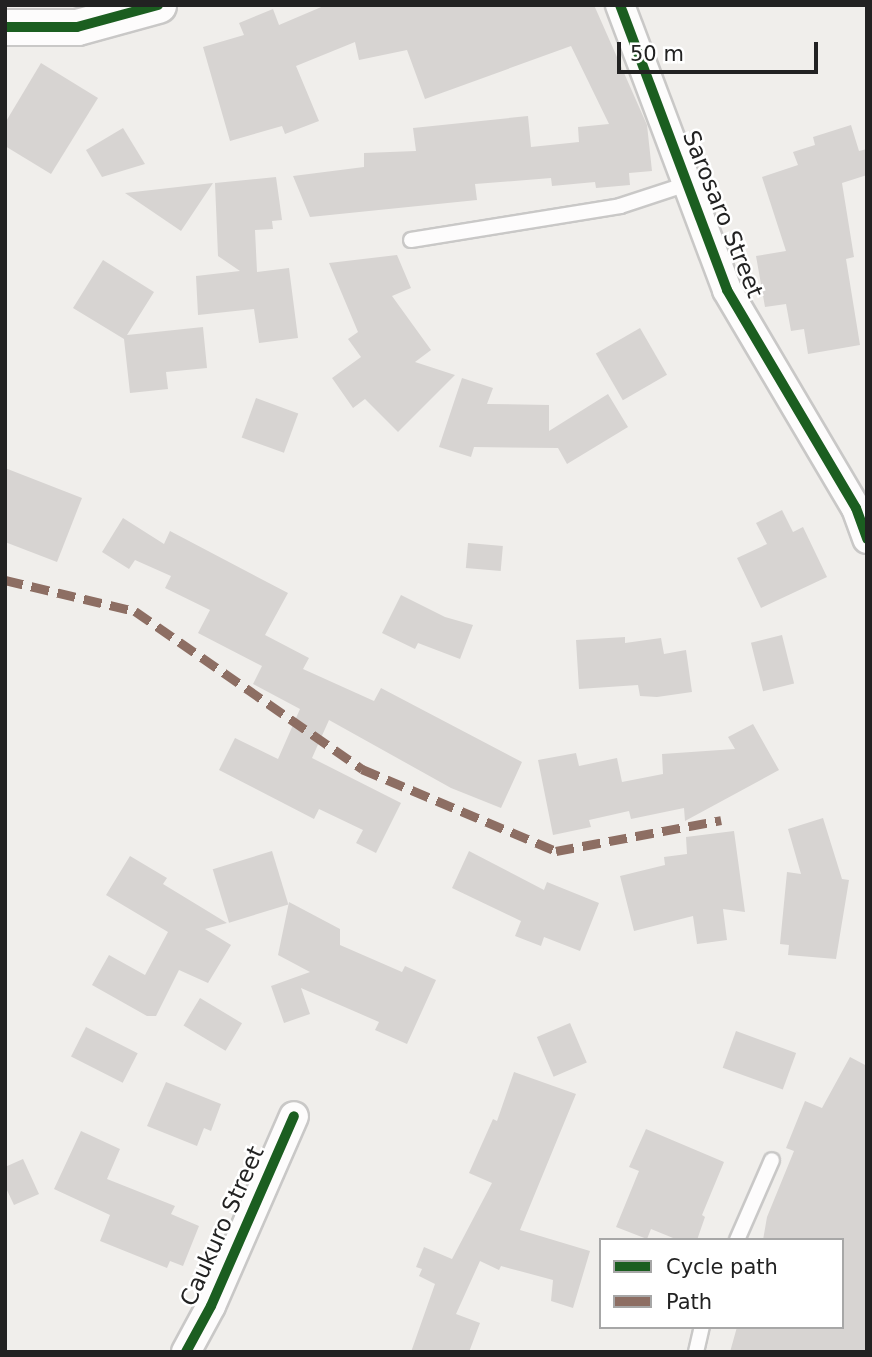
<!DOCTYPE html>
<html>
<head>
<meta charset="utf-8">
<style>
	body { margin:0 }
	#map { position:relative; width:872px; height:1357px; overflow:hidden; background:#f0eeeb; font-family:"DejaVu Sans",sans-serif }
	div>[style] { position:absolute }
	.building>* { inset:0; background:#d7d4d2; transform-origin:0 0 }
	.roads { filter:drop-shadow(2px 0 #c9c8c7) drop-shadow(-2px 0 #c9c8c7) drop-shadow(0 2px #c9c8c7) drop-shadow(0 -2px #c9c8c7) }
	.service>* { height:14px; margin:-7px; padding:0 7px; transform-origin:7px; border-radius:7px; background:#fdfcfc }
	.minor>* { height:28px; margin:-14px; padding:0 14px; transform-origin:14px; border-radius:14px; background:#fdfcfc }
	.tertiary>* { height:35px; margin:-17.5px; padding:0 17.5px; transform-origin:17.5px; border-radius:17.5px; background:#fdfcfc }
	.quiet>* { height:9px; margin-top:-4.5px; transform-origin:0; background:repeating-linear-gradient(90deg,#8d6e63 0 18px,transparent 0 27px) }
	.cycleway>* { height:10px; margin:-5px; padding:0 5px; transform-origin:5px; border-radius:5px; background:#1b5e20 }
	span { translate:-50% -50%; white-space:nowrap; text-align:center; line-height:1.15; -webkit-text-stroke:5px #fff; paint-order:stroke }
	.street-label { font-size:23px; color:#222 }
	.frame { position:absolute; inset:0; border:7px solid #222; pointer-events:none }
	.legend { position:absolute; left:599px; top:1238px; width:245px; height:91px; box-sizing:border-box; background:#fff; border:2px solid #a7a7a7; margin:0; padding:9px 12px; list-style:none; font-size:21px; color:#222 }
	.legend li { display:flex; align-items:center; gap:14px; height:35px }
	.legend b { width:35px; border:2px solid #a7a7a7 }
	.scale { position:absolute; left:617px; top:42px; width:201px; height:32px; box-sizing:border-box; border:4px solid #222; border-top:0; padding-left:9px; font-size:21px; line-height:24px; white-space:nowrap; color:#222; -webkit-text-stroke:5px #fff; paint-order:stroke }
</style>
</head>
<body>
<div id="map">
	<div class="building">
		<i style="clip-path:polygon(326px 5px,594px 5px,647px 125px,652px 171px,629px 173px,630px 185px,596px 188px,595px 182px,552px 186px,551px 178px,475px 184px,477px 200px,310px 217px,293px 176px,364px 167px,364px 153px,416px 151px,413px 128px,528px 116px,531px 147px,579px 142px,578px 127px,609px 124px,571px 46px,425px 99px,407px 50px,359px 60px,355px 42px,296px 66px,319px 121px,285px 134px,282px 126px,230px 141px,203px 47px,244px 35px,239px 23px,273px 9px,279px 25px)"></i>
		<i style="clip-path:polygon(41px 63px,98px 98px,51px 174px,5px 146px,5px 123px)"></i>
		<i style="clip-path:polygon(851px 125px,859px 151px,867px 149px,867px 175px,842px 183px,854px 257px,846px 259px,860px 345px,808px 354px,804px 329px,791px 331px,786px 304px,765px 307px,756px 256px,786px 251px,762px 177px,798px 165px,793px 152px,815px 145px,813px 137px)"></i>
		<i style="clip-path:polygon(123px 128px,145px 164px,102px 177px,86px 150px)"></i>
		<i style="clip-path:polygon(276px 177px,282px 220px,272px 221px,273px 229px,255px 230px,257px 272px,289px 268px,298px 338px,259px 343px,254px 309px,198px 315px,196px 276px,240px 271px,218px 256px,215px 183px)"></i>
		<i style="clip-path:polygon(213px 183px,181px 231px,125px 193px)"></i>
		<i style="clip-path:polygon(397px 255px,411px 288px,392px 296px,431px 350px,415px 362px,455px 375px,398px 432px,365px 399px,353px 408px,332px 378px,361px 357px,348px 339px,358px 332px,329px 263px)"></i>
		<i style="clip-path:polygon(103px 260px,154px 292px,127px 335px,203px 327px,207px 368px,166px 372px,168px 389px,130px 393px,124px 339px,73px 308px)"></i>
		<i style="left:640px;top:328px;width:54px;height:51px;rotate:60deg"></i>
		<i style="clip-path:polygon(462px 378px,493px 388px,487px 404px,549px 405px,549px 431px,608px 394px,628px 427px,567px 464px,558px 448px,474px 447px,471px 457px,439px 447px)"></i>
		<i style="left:256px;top:398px;width:45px;height:42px;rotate:20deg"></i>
		<i style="clip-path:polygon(5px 468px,82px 498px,57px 562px,5px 542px)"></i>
		<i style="clip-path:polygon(782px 510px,793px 532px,803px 527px,827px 577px,761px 608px,737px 558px,767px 544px,756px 523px)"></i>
		<i style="clip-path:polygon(123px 518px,164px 544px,170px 531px,288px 593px,265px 635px,309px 658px,303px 669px,374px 701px,381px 688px,522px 762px,501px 808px,451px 788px,329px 720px,312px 758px,401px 803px,376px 853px,356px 843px,363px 830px,319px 809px,314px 819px,219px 770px,235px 738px,278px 759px,300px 709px,253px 684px,262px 666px,198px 633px,210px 610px,165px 588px,171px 576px,135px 560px,129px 569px,102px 552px)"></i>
		<i style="left:468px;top:543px;width:35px;height:25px;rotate:5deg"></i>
		<i style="clip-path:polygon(401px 595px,445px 617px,473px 625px,460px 659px,418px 643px,415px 649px,382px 633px)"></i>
		<i style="left:782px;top:635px;width:50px;height:32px;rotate:76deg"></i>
		<i style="clip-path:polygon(625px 637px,625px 643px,661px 638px,664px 654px,686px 650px,692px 692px,657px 697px,640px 696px,638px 685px,579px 689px,576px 640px)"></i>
		<i style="clip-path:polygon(753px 724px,779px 770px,685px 821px,684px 808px,631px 819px,629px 811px,589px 820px,591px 827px,553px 835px,538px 760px,576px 753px,579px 766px,617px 758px,622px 782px,663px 774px,662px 754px,735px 749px,728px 737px)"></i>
		<i style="clip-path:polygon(823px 818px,842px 879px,849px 880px,836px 959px,788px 955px,789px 945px,780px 944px,787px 872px,801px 874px,788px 829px)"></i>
		<i style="clip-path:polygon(734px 831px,745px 912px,723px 909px,727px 940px,697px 944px,693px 916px,634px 931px,620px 876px,665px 865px,664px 857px,687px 854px,686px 837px)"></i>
		<i style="left:272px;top:851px;width:56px;height:62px;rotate:73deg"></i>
		<i style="clip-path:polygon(469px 851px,544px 890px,547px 882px,599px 903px,580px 951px,544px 937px,541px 946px,515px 936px,521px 921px,452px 888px)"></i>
		<i style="clip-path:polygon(130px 856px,167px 878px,163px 884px,227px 923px,205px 929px,231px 945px,208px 983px,179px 970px,156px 1016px,147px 1016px,92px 985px,109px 955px,145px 975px,168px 932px,106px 895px)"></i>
		<i style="clip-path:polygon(289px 902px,340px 929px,340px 945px,402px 972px,405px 966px,436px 980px,407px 1044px,375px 1030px,379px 1022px,301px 988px,310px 1014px,284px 1023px,271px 986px,310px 972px,278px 955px)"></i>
		<i style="left:200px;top:998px;width:49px;height:32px;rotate:31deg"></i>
		<i style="left:570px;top:1023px;width:43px;height:36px;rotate:67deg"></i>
		<i style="left:86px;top:1027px;width:58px;height:33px;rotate:27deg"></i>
		<i style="left:736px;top:1031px;width:64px;height:39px;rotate:20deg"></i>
		<i style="clip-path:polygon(850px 1057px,867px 1066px,867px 1352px,730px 1352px,737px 1327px,842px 1327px,842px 1240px,763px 1240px,767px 1217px,794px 1151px,786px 1148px,805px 1101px,822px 1108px)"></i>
		<i style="clip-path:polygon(514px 1072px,576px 1094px,520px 1230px,590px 1251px,573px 1308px,551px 1301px,553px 1280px,501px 1266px,499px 1270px,480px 1261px,456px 1314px,480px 1323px,469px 1352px,411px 1352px,435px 1284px,419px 1276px,422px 1269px,416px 1267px,424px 1247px,452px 1259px,492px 1183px,469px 1173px,493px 1119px,497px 1121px)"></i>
		<i style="clip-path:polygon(166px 1082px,221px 1104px,211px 1131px,204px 1128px,197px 1146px,147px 1126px)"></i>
		<i style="clip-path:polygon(646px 1129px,724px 1162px,702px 1215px,705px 1217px,697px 1240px,678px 1240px,651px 1229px,647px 1239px,616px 1227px,639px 1171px,629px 1167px)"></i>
		<i style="clip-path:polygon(81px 1131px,120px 1149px,107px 1179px,175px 1206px,171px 1214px,199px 1226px,183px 1266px,170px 1261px,167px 1268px,100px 1241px,110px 1215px,54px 1189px)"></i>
		<i style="clip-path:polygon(23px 1159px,39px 1194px,14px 1205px,5px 1186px,5px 1167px)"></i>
	</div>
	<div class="roads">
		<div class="service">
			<i style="left:411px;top:240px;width:212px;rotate:-9.2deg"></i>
			<i style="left:620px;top:206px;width:71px;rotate:-18.2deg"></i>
			<i style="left:737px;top:1240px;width:87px;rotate:-66.4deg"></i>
			<i style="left:696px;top:1352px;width:26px;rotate:-77deg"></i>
		</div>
		<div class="minor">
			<i style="left:620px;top:5px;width:304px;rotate:69.4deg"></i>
			<i style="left:727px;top:290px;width:253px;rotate:59.4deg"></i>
			<i style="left:856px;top:508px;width:33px;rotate:70deg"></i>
			<i style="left:186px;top:1352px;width:52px;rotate:-61.5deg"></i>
			<i style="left:211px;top:1306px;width:207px;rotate:-66.4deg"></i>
		</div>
		<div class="tertiary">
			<i style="left:5px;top:27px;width:72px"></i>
			<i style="left:77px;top:27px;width:84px;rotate:-15.2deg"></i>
		</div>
	</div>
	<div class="quiet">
		<i style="left:5px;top:580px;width:134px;rotate:13.4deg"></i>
		<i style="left:135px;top:611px;width:277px;rotate:34.8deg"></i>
		<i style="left:362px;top:769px;width:211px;rotate:22.9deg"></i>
		<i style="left:556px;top:851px;width:168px;rotate:-10.6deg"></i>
	</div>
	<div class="cycleway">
		<i style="left:620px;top:5px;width:304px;rotate:69.4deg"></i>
		<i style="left:727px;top:290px;width:253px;rotate:59.4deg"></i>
		<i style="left:856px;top:508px;width:33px;rotate:70deg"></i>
		<i style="left:5px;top:27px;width:72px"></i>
		<i style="left:77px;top:27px;width:84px;rotate:-15.2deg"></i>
		<i style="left:186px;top:1352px;width:52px;rotate:-61.5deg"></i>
		<i style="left:211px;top:1306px;width:207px;rotate:-66.4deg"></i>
	</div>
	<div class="street-label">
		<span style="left:723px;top:214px;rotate:68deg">Sarosaro Street</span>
		<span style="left:222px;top:1226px;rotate:-66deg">Caukuro Street</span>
	</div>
	<div class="frame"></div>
	<ul class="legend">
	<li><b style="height:9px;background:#1b5e20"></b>Cycle path</li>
	<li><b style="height:9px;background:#8d6e63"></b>Path</li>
	</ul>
	<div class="scale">50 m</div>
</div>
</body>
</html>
